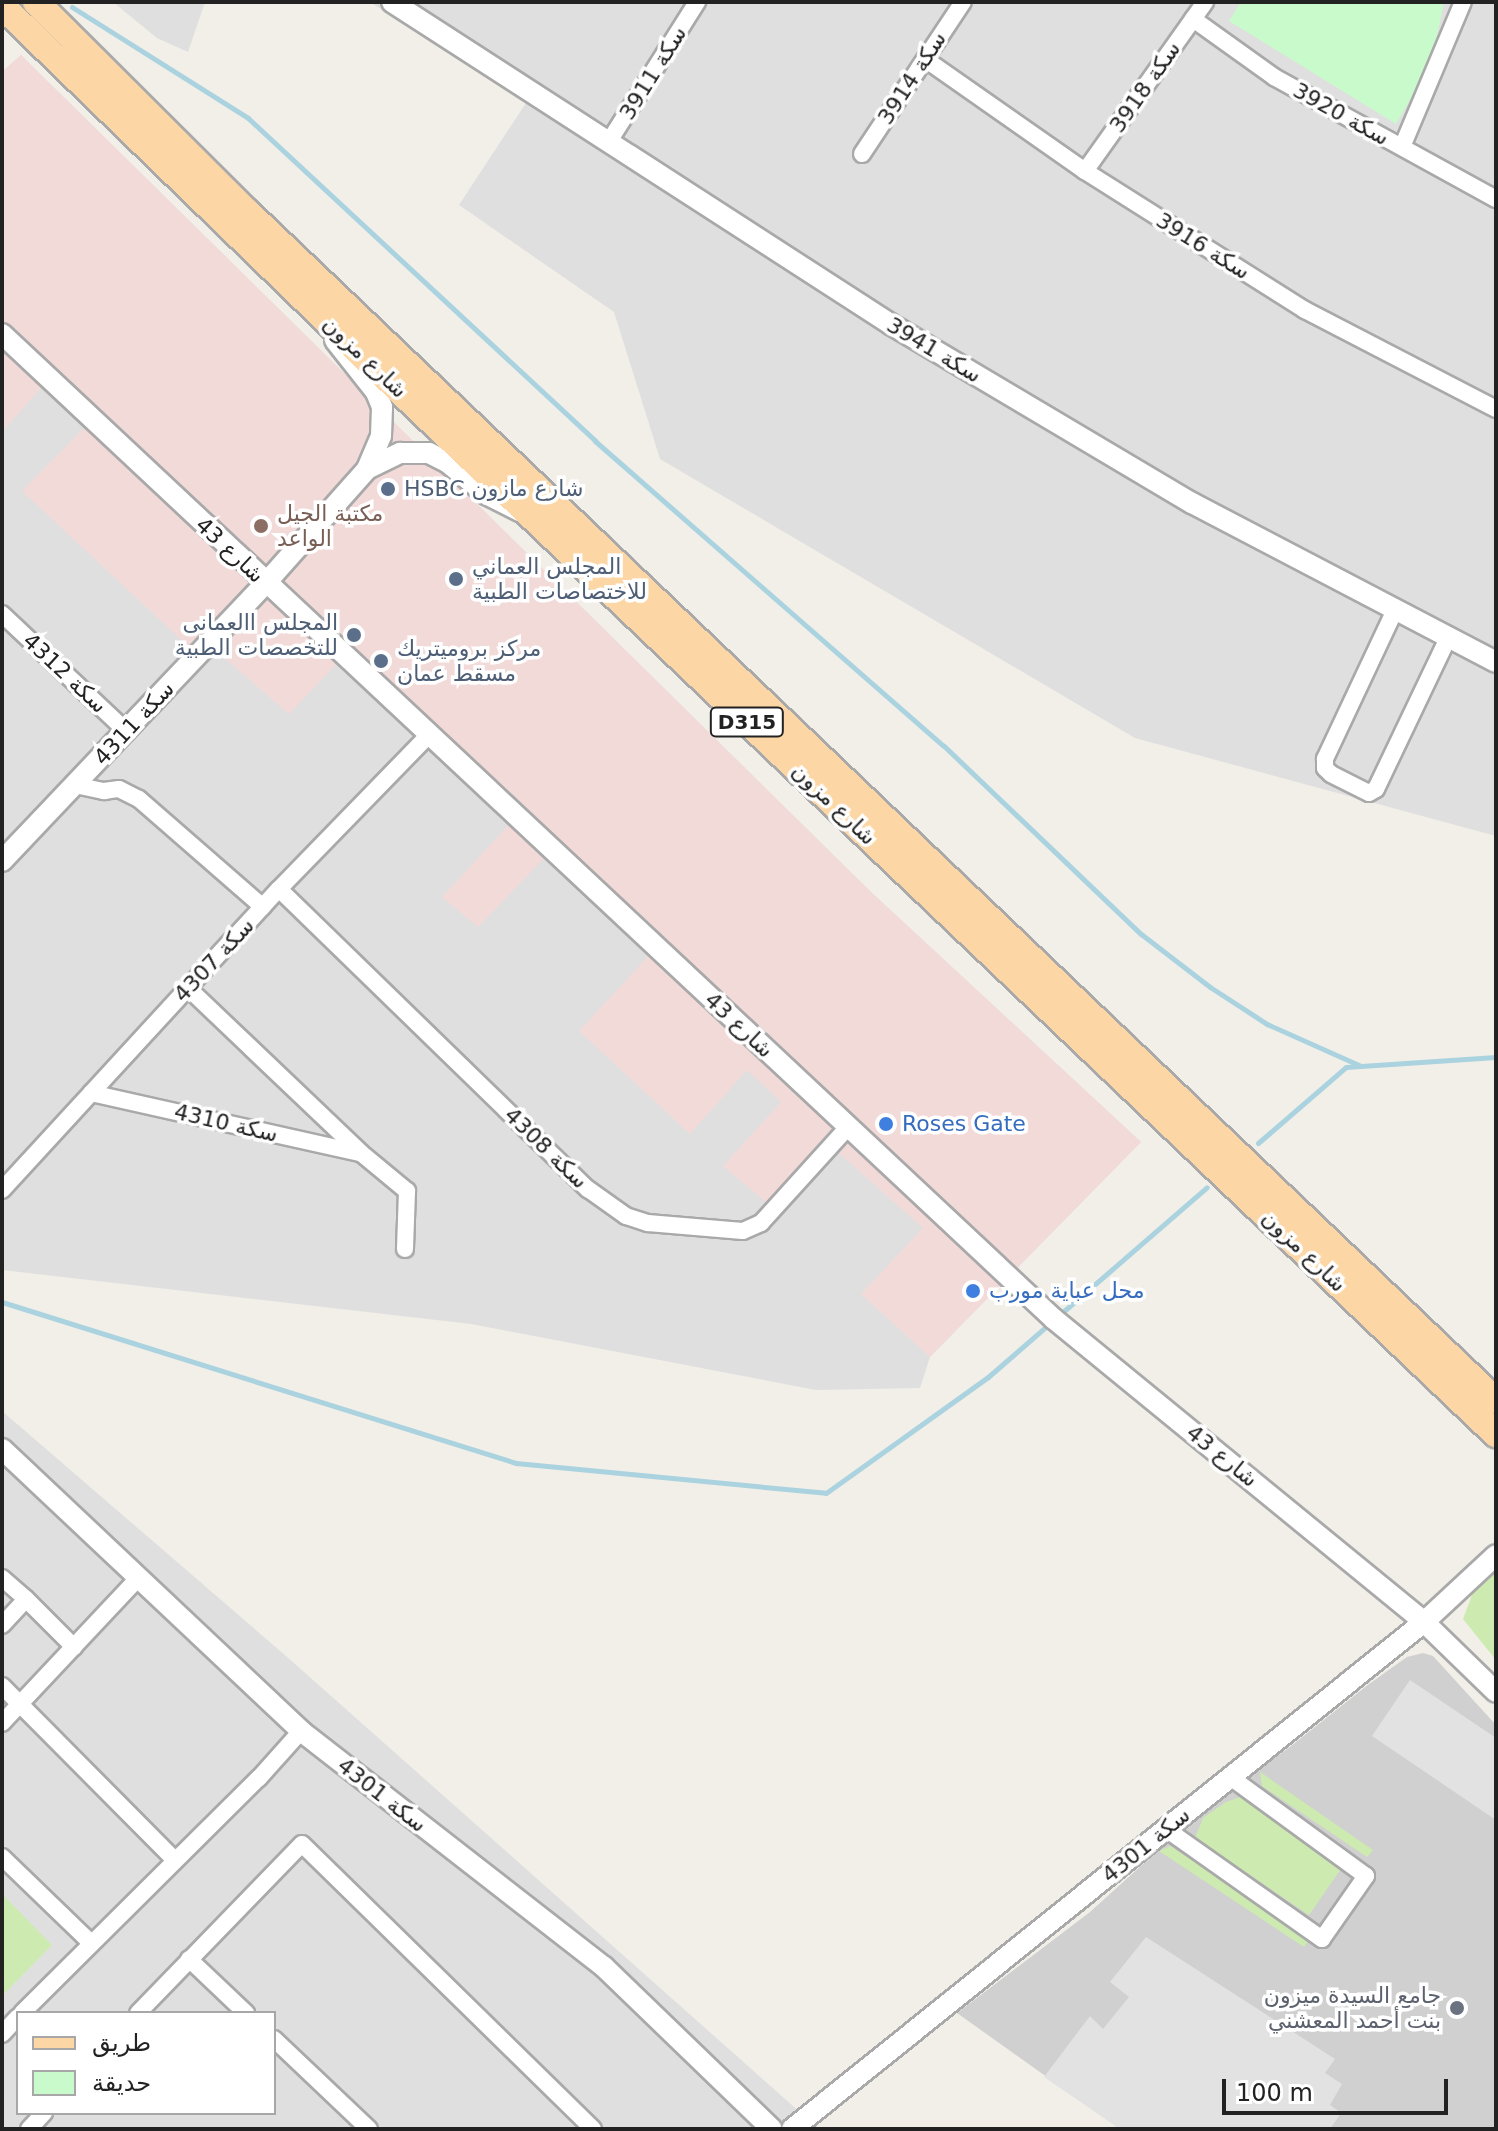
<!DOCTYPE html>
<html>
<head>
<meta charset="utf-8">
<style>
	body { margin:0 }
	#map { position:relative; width:1498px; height:2131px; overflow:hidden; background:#f2efe9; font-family:"DejaVu Sans",Vazirmatn,sans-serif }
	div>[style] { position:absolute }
	.residential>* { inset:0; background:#e0dfdf }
	.commercial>* { inset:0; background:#f2dad9 }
	.religious>* { inset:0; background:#d0d0d0 }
	.grass>* { inset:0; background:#cdebb0 }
	.park>* { inset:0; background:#c8facc }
	.parking>* { inset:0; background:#e2e2e2 }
	.stream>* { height:5px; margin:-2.5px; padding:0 2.5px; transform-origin:2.5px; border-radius:2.5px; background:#aad3df }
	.roads { filter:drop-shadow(2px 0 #a9a9a9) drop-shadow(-2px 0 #a9a9a9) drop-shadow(0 2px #a9a9a9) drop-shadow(0 -2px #a9a9a9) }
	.minor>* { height:16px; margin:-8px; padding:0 8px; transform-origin:8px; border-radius:8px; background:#fff }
	.tertiary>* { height:20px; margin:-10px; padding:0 10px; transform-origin:10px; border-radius:10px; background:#fff }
	.primary>* { height:26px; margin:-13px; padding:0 13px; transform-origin:13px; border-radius:13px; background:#fcd6a4 }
	.dots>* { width:22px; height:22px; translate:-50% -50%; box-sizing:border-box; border:4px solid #fff; border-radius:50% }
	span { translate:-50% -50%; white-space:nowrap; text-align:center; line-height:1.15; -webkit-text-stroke:7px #fff; paint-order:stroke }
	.shield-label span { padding:2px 6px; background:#fff; border:2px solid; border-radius:6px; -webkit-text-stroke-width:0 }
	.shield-label { font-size:20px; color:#222; font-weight:700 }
	.street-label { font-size:22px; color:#222 }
	.service-label { font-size:22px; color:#4e5e75 }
	.left { translate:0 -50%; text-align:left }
	.right { translate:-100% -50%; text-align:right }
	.education-label { font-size:22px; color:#785e54 }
	.shop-label { font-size:22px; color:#366cbe }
	.worship-label { font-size:22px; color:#5b616d }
	.frame { position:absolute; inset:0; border:4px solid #222; pointer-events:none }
	.legend { position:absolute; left:16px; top:2011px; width:260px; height:104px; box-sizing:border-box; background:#fff; border:2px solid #a7a7a7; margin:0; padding:10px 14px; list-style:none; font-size:24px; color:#222 }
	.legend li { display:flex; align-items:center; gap:16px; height:40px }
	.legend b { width:40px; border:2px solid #a7a7a7 }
	.scale { position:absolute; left:1222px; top:2079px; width:226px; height:36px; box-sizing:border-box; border:4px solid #222; border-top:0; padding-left:10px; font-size:24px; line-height:28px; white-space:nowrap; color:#222; -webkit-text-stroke:6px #fff; paint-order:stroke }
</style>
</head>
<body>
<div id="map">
	<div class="residential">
		<i style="clip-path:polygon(113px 2px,205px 2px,188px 52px,157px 38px)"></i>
		<i style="clip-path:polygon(370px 2px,1496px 2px,1496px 836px,1135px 738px,660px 459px,614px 312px,459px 205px,526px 103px)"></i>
		<i style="clip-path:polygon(21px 55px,871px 892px,1141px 1142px,930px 1357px,920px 1388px,816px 1390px,471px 1324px,2px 1270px,2px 72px)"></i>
		<i style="clip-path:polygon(evenodd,2px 1411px,286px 1656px,819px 2129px,2px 2129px,2px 1411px,18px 2013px,274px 2013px,274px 2113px,18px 2113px,18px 2013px)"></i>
	</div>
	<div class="commercial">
		<i style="clip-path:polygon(21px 55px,871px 892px,1141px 1142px,930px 1357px,861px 1294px,923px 1228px,831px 1146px,774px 1209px,723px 1166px,781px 1102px,747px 1070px,690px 1134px,579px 1031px,656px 948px,552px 850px,478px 927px,442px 897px,516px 817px,343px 657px,289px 714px,214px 649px,206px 663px,22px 491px,92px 420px,49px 379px,2px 432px,2px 72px)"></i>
	</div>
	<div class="religious">
		<i style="clip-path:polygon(1423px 1653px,1433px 1656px,1496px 1725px,1496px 2129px,1120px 2129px,957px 2013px,1090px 1912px,1204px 1809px,1291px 1746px,1369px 1684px,1407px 1657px)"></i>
	</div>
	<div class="grass">
		<i style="clip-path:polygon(1496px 1566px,1496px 1660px,1463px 1619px,1475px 1587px)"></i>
		<i style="clip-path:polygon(1260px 1772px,1373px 1850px,1367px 1857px,1262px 1786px)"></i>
		<i style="clip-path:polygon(1243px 1796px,1343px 1866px,1309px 1915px,1195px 1838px,1203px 1818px,1226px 1802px)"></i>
		<i style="clip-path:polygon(1170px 1846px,1311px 1937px,1304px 1947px,1159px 1851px)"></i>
		<i style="clip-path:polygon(2px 1894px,52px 1945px,2px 1996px)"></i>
	</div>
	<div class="park">
		<i style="clip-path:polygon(1241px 2px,1444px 2px,1431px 64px,1396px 124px,1229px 21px)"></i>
	</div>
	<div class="parking">
		<i style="clip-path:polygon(1410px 1680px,1496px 1738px,1496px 1820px,1372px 1736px)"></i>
		<i style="clip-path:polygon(1146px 1937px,1335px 2059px,1325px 2073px,1342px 2084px,1330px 2105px,1341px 2113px,1330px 2129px,1120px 2129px,1044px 2077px,1090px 2016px,1103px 2029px,1129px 1997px,1110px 1982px)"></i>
	</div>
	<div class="stream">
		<i style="left:72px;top:7px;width:208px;rotate:32.2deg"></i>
		<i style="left:248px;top:118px;width:474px;rotate:42.9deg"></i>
		<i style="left:595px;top:441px;width:463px;rotate:41.2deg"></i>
		<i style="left:944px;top:746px;width:272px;rotate:43.7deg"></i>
		<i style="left:1141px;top:934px;width:87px;rotate:37.5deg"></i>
		<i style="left:1210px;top:987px;width:68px;rotate:33deg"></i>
		<i style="left:1267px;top:1024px;width:103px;rotate:24.1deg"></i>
		<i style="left:1258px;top:1143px;width:116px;rotate:-40.8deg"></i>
		<i style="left:1346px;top:1067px;width:150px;rotate:-3.8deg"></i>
		<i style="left:2px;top:1302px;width:539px;rotate:17.39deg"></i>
		<i style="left:516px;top:1463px;width:311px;rotate:5.5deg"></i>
		<i style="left:826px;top:1493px;width:199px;rotate:-35.6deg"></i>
		<i style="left:988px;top:1377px;width:81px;rotate:-41deg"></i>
		<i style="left:1057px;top:1317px;width:198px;rotate:-40.9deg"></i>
	</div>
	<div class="roads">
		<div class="minor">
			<i style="left:1193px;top:19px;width:100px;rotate:35.6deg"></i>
			<i style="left:1274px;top:77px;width:253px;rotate:28.8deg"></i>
			<i style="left:925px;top:59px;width:195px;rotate:35deg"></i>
			<i style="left:1085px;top:171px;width:260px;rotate:32.3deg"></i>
			<i style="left:1305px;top:310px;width:215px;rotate:27.4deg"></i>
			<i style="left:608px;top:143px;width:167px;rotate:-57.7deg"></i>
			<i style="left:1402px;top:147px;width:157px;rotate:-67.2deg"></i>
			<i style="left:862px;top:154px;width:182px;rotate:-56.4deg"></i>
			<i style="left:1085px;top:171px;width:207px;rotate:-54.6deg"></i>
			<i style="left:1395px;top:610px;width:165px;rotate:115.2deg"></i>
			<i style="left:1325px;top:759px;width:9px;rotate:90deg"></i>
			<i style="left:1325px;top:768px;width:8px;rotate:45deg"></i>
			<i style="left:1331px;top:774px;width:42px;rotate:26.6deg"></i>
			<i style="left:1369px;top:793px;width:8px;rotate:-30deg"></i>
			<i style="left:1376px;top:789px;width:167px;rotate:-64.5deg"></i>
			<i style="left:2px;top:614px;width:172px;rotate:43.3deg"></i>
			<i style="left:75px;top:785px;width:30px;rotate:12deg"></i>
			<i style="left:104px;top:791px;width:15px;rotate:-8deg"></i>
			<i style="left:119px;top:789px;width:22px;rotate:27deg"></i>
			<i style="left:139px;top:799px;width:164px;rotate:41.1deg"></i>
			<i style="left:279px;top:889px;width:431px;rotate:44.2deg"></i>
			<i style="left:588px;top:1189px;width:47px;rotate:35.4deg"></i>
			<i style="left:626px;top:1216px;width:23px;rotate:18deg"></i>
			<i style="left:648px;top:1223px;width:95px;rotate:4.8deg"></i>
			<i style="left:743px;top:1231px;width:20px;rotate:-24deg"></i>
			<i style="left:761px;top:1223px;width:128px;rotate:-47.8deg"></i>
			<i style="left:188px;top:988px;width:239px;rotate:43.6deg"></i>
			<i style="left:361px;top:1153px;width:60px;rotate:39.6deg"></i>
			<i style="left:407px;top:1191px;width:58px;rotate:92deg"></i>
			<i style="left:91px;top:1093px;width:275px;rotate:12.6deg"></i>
			<i style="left:2px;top:1190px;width:409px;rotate:-47.4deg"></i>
			<i style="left:279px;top:889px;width:215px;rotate:-45.8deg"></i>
			<i style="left:2px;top:1578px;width:32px;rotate:41deg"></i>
			<i style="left:2px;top:1625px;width:35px;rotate:-47deg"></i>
			<i style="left:26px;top:1599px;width:68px;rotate:45deg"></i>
			<i style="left:2px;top:1686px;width:245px;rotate:45.2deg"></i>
			<i style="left:2px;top:1723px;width:199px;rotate:-46.8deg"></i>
			<i style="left:1166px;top:1829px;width:191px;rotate:35.2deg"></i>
			<i style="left:1322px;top:1939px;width:77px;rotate:-55.1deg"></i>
			<i style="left:1366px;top:1876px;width:168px;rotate:-143.9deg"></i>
			<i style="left:2px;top:1857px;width:122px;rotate:44deg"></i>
			<i style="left:189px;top:1959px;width:79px;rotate:43.5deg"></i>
			<i style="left:22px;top:2013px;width:334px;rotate:-44.8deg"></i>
			<i style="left:259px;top:1778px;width:63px;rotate:-48.2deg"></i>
			<i style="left:138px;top:2013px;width:235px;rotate:-45.9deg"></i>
			<i style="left:302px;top:1844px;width:407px;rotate:44.4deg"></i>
			<i style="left:2px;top:2034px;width:23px;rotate:-47deg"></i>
			<i style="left:274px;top:2039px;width:131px;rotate:43.5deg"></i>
			<i style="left:29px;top:2129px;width:22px;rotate:-47deg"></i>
		</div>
		<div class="tertiary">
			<i style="left:392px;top:2px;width:595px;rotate:32.86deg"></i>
			<i style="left:892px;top:325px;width:349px;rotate:30.7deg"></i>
			<i style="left:1192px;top:503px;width:343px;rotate:27.6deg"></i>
			<i style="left:2px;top:334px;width:1441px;rotate:43.12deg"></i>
			<i style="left:1054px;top:1319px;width:478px;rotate:39.3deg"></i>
			<i style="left:1424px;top:1622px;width:100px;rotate:44.2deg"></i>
			<i style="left:367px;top:469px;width:37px;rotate:-26deg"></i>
			<i style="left:400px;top:453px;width:29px"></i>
			<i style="left:429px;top:453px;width:20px;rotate:27deg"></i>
			<i style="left:447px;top:462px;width:50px;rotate:39.4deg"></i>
			<i style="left:486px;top:494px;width:39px;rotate:27deg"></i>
			<i style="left:2px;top:861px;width:382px;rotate:-46.5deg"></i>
			<i style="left:265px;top:584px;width:154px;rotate:-48.4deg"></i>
			<i style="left:367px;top:469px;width:36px;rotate:-67deg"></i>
			<i style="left:381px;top:436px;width:29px;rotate:-88deg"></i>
			<i style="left:382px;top:407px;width:16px;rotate:-112deg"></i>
			<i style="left:376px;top:392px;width:66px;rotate:-128.3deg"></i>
			<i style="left:2px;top:1449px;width:411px;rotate:43.3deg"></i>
			<i style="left:301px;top:1731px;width:384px;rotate:37.9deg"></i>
			<i style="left:604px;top:1967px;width:233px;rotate:44deg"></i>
			<i style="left:792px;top:2129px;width:810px;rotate:-38.74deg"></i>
			<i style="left:1424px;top:1622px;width:98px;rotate:-42.9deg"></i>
		</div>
		<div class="primary">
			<i style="left:36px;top:2px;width:298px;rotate:44.9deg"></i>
			<i style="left:247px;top:212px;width:1724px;rotate:43.59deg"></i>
			<i style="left:2px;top:6px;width:500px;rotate:44.1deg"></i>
			<i style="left:361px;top:354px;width:1567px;rotate:43.58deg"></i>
		</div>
	</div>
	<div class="dots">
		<i style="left:388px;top:489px;background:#5c6f8a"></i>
		<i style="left:261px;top:526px;background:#8d6e63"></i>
		<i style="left:456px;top:579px;background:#5c6f8a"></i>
		<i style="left:354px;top:635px;background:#5c6f8a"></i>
		<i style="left:381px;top:661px;background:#5c6f8a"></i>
		<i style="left:886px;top:1124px;background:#3f7fe0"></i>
		<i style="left:973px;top:1291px;background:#3f7fe0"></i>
		<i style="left:1457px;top:2008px;background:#6b7280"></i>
	</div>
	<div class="shield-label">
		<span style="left:747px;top:722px">D315</span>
	</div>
	<div class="street-label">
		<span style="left:653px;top:73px;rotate:-58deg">سكة 3911</span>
		<span style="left:912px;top:78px;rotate:-57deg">سكة 3914</span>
		<span style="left:1145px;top:87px;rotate:-55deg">سكة 3918</span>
		<span style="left:1341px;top:114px;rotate:29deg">سكة 3920</span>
		<span style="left:1203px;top:246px;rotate:32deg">سكة 3916</span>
		<span style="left:934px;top:350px;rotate:31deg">سكة 3941</span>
		<span style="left:365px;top:357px;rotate:44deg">شارع مزون</span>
		<span style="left:230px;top:550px;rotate:43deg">شارع 43</span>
		<span style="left:65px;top:673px;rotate:43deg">سكة 4312</span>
		<span style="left:134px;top:723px;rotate:-47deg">سكة 4311</span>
		<span style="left:834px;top:804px;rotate:44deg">شارع مزون</span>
		<span style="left:214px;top:960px;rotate:-47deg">سكة 4307</span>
		<span style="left:739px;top:1025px;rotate:43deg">شارع 43</span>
		<span style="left:226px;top:1123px;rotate:13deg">سكة 4310</span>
		<span style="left:546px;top:1148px;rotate:44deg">سكة 4308</span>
		<span style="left:1304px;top:1251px;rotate:44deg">شارع مزون</span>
		<span style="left:1222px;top:1456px;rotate:39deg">شارع 43</span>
		<span style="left:382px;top:1795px;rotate:38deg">سكة 4301</span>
		<span style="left:1146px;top:1845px;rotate:-39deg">سكة 4301</span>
	</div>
	<div class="service-label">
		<span class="left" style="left:404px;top:489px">HSBC شارع مازون</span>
		<span class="left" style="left:472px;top:579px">المجلس العماني<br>للاختصاصات الطبية</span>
		<span class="right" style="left:338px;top:635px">المجلس االعمانى<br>للتخصصات الطبية</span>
		<span class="left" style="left:397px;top:661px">مركز بروميتريك<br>مسقط عمان</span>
	</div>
	<div class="education-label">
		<span class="left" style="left:277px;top:526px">مكتبة الجيل<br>الواعد</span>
	</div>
	<div class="shop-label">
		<span class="left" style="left:902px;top:1124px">Roses Gate</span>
		<span class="left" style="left:989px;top:1291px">محل عباية مورب</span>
	</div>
	<div class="worship-label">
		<span class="right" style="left:1441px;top:2008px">جامع السيدة ميزون<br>بنت أحمد المعشني</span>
	</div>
	<div class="frame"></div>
	<ul class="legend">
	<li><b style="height:10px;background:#fcd6a4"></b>طريق</li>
	<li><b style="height:22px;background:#c8facc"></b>حديقة</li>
	</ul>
	<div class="scale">100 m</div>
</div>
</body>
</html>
